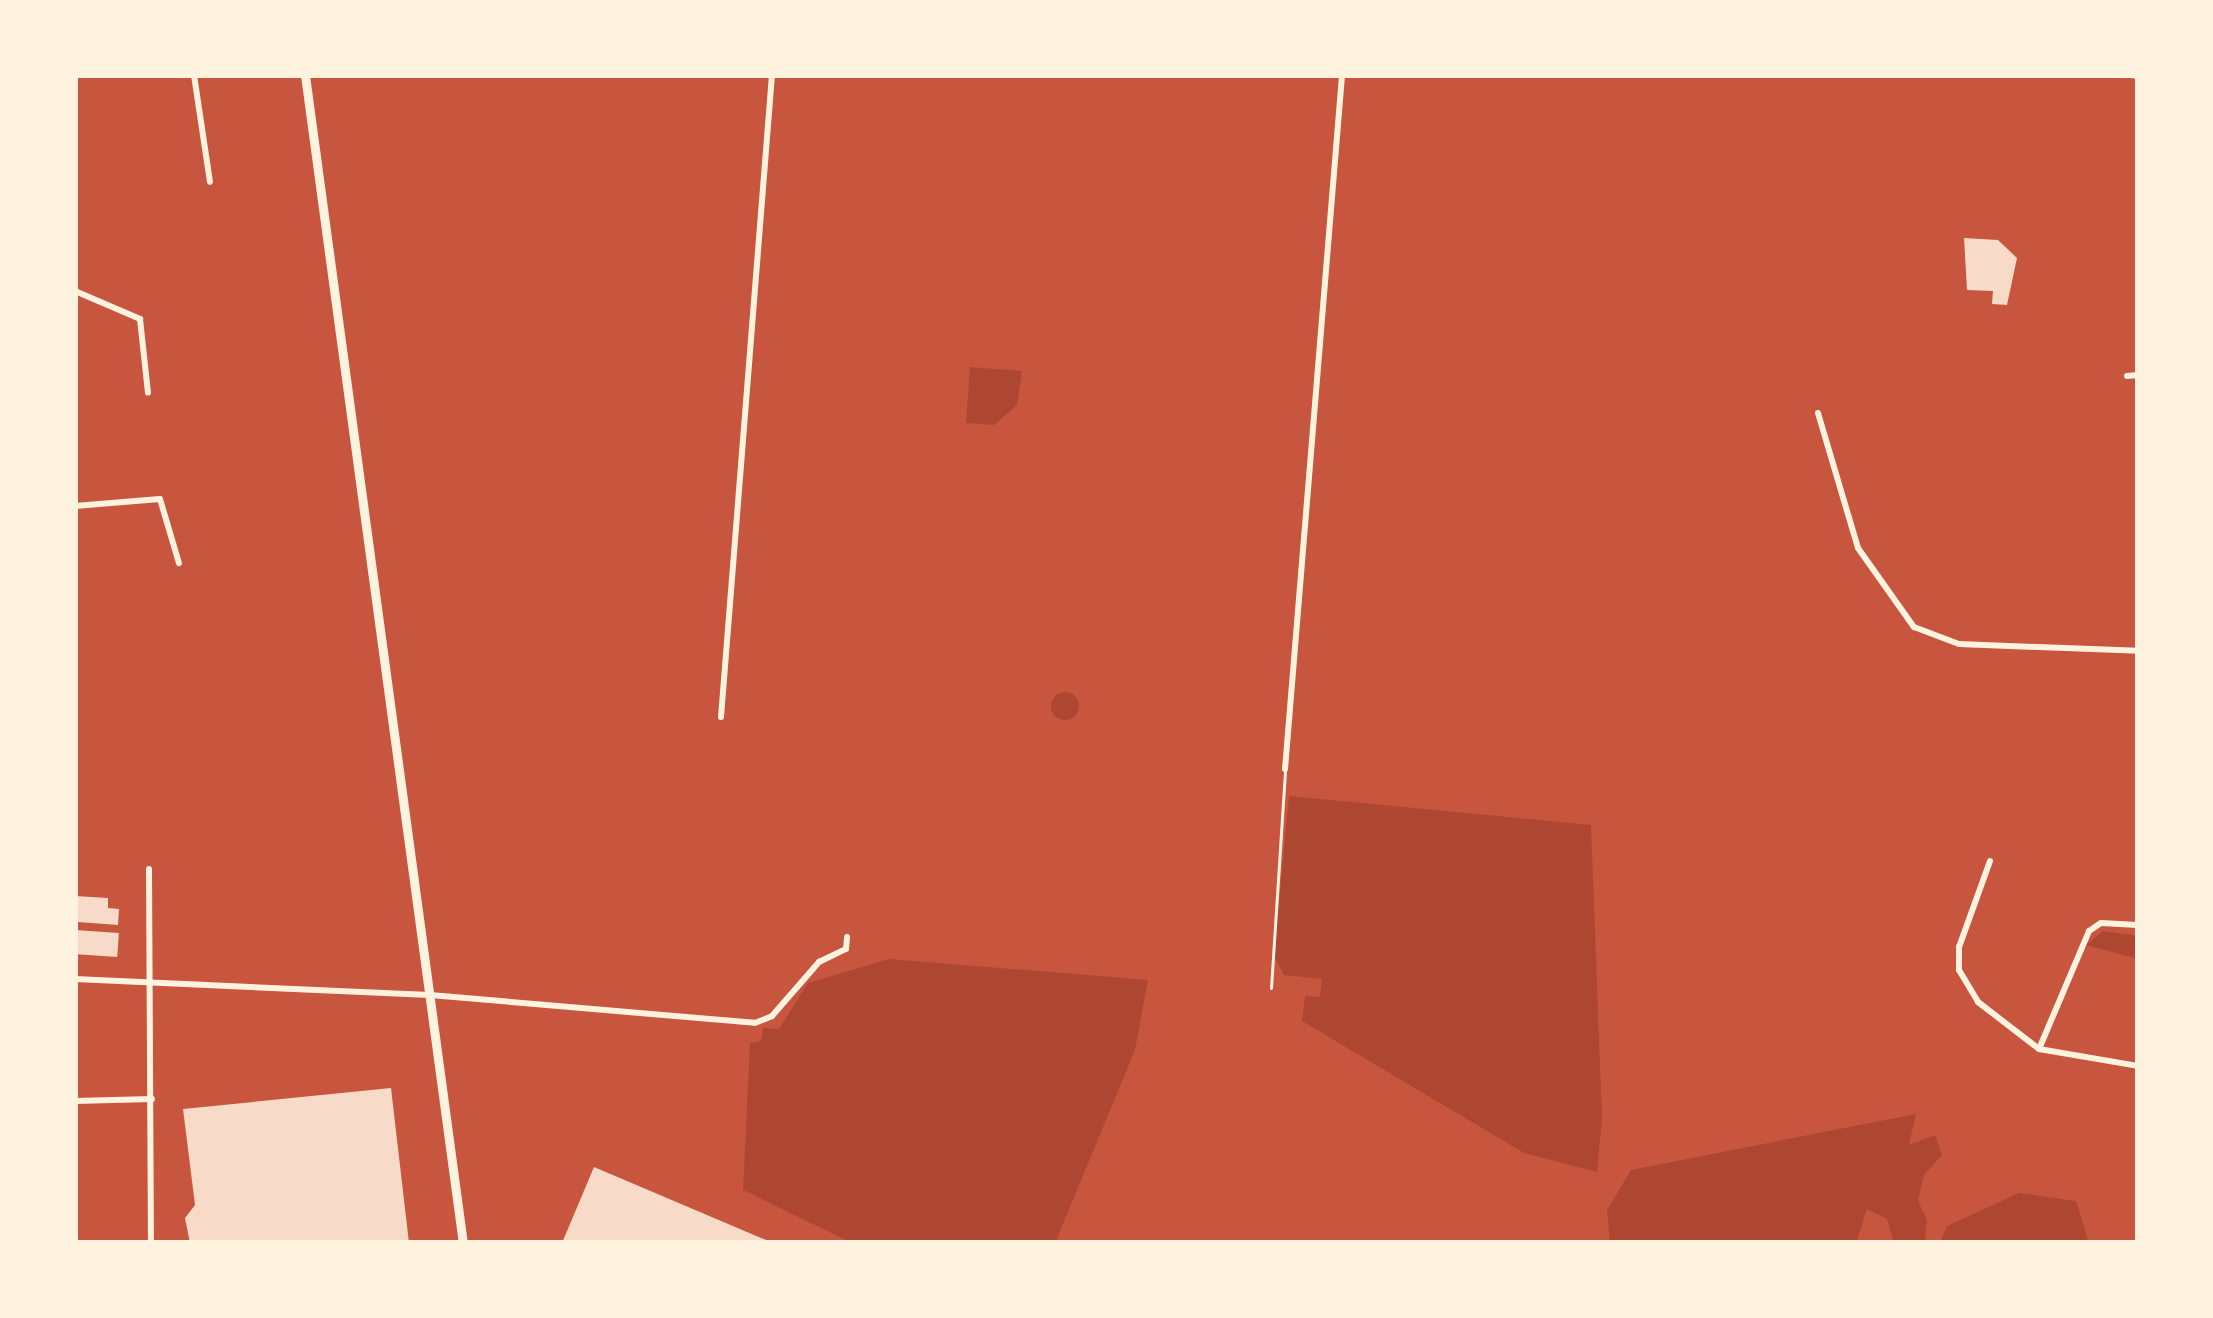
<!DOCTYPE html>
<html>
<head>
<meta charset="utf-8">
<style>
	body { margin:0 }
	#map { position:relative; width:2213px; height:1318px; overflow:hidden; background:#c8553d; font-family:"Varela Round",sans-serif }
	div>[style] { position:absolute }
	.green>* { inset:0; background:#ae4732 }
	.round { border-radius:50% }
	.building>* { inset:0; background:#f7dbc8; transform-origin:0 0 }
	.service>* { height:3px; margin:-1.5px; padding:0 1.5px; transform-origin:1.5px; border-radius:1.5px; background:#fff3e0 }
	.minor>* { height:6px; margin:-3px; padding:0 3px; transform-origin:3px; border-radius:3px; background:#fff3e0 }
	.secondary>* { height:9px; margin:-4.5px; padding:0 4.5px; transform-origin:4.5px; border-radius:4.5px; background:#fff3e0 }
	span { translate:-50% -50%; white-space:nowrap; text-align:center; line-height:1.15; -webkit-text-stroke:9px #fff3e0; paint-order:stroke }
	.frame { position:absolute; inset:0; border:78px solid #fff3e0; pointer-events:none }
</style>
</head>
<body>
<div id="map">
	<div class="green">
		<i style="clip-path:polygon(970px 367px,1022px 371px,1017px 405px,994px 425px,966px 423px)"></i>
		<i class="round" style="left:1051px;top:692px;width:28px;height:28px"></i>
		<i style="clip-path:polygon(1289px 796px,1591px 825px,1602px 1118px,1597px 1172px,1524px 1153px,1302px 1021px,1305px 996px,1320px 997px,1322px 979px,1284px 975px,1274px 956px)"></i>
		<i style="clip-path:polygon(2103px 931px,2138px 936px,2138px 959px,2086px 945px)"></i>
		<i style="clip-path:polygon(889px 959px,1148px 980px,1135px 1050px,1055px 1243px,852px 1243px,743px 1190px,750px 1043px,761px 1041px,763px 1028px,779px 1029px,808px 983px)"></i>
		<i style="clip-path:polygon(1916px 1114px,1909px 1145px,1935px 1135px,1942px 1155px,1924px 1175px,1918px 1201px,1927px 1220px,1925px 1243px,1894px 1243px,1887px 1219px,1867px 1209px,1856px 1243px,1610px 1243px,1607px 1210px,1631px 1170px)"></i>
		<i style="clip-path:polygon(2019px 1193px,2076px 1201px,2089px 1243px,1940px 1243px,1947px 1226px)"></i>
	</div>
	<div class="building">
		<i style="clip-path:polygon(1964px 238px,1998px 240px,2017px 258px,2007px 305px,1992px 304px,1993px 291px,1967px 290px)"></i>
		<i style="clip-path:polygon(75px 896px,108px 898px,108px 908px,119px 909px,118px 925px,78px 922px)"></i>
		<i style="left:75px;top:930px;width:44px;height:24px;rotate:4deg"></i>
		<i style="clip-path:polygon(391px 1088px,409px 1243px,190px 1243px,185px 1218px,195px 1205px,183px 1109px)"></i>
		<i style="clip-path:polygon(594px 1167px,773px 1243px,562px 1243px)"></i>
	</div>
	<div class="service">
		<i style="left:1271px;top:988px;width:217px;rotate:-86.3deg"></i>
	</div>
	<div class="minor">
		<i style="left:194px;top:75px;width:108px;rotate:81.5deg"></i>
		<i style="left:2131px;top:75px;width:7px;rotate:8deg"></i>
		<i style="left:75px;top:291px;width:71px;rotate:23.3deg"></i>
		<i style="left:140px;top:319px;width:74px;rotate:83.8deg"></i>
		<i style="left:2127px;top:376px;width:11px;rotate:-5deg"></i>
		<i style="left:1818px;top:413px;width:141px;rotate:73.5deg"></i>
		<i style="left:1858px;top:548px;width:97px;rotate:54.7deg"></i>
		<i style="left:1914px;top:627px;width:48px;rotate:20.7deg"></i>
		<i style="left:1959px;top:644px;width:179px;rotate:2.2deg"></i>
		<i style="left:75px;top:506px;width:85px;rotate:-4.7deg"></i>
		<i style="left:160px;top:499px;width:67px;rotate:73.5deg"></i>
		<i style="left:721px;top:717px;width:644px;rotate:-85.46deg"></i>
		<i style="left:1285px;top:769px;width:696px;rotate:-85.3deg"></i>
		<i style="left:1990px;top:861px;width:91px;rotate:109.8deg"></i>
		<i style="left:1959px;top:947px;width:23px;rotate:90deg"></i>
		<i style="left:1959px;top:970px;width:37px;rotate:59deg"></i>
		<i style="left:1978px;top:1002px;width:77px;rotate:37.6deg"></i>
		<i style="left:2039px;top:1049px;width:100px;rotate:9.7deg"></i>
		<i style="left:149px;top:869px;width:374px;rotate:89.7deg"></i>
		<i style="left:75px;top:979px;width:355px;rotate:2.6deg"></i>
		<i style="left:430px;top:995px;width:326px;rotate:4.9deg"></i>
		<i style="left:755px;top:1023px;width:18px;rotate:-22deg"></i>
		<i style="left:772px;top:1016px;width:72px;rotate:-49deg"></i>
		<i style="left:819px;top:962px;width:30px;rotate:-26deg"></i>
		<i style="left:846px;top:949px;width:12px;rotate:-85deg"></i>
		<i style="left:2039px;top:1049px;width:128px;rotate:-67deg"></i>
		<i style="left:2089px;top:931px;width:14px;rotate:-34deg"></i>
		<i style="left:2101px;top:923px;width:37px;rotate:3deg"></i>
		<i style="left:75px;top:1101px;width:77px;rotate:-1.5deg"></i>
	</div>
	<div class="secondary">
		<i style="left:305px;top:75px;width:1179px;rotate:82.3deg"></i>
	</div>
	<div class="frame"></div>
</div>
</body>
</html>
